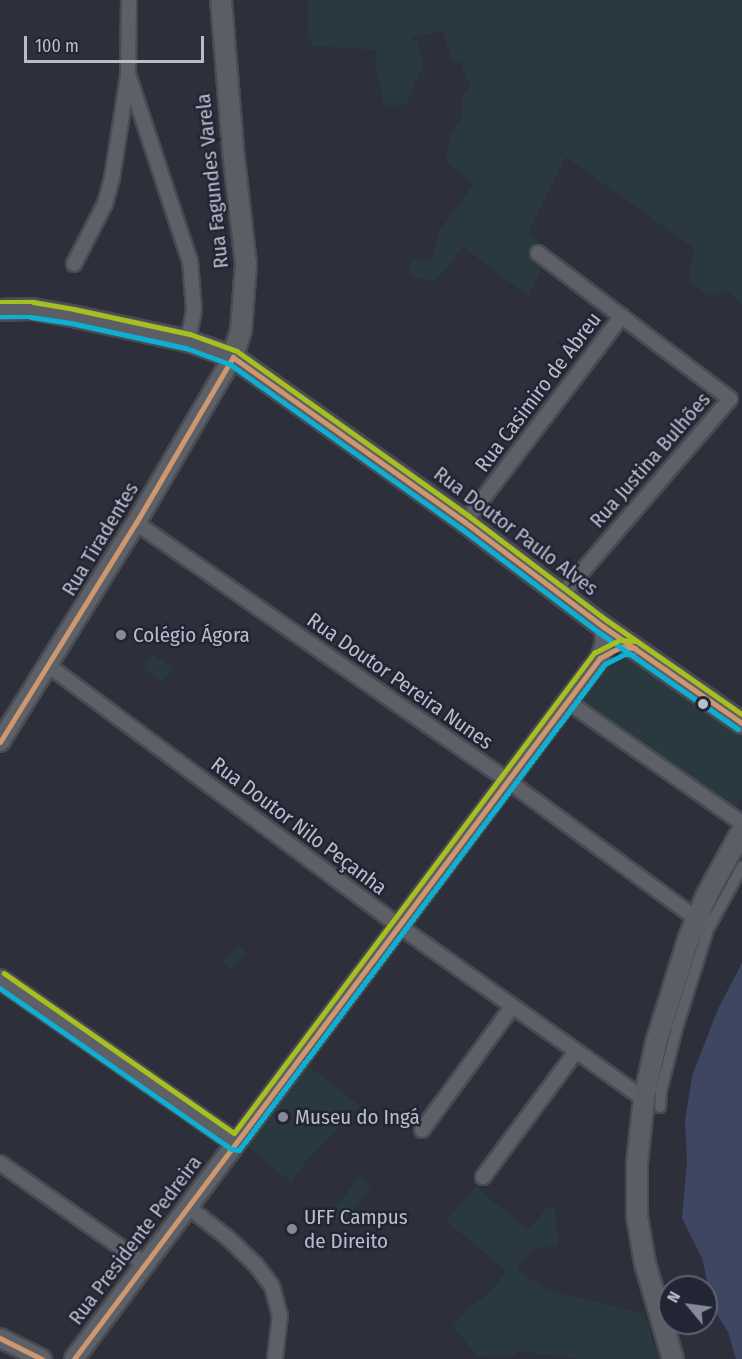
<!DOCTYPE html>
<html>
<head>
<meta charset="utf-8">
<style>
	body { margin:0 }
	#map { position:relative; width:742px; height:1359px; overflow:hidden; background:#2d303a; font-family:"Fira Sans Condensed",sans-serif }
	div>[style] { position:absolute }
	.green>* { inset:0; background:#2a383f; transform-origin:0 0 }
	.water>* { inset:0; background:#3e4662 }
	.roads { filter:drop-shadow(2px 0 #494b53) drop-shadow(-2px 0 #494b53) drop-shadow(0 2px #494b53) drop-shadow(0 -2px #494b53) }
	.pedestrian>* { height:10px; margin:-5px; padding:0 5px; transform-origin:5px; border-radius:5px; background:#5e6068 }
	.minor>* { height:14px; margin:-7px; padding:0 7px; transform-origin:7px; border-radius:7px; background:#5e6068 }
	.tertiary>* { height:18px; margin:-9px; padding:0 9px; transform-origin:9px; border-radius:9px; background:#5e6068 }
	.secondary>* { height:20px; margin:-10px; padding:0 10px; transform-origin:10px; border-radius:10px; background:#5c5e66 }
	.bus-1>* { height:4.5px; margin:-2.25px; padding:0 2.25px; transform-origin:2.25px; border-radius:2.25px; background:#cd976f }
	.bus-2>* { height:4.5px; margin:-2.25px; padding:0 2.25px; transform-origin:2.25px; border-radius:2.25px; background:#0dafd3 }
	.bus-3>* { height:4.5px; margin:-2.25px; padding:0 2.25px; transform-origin:2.25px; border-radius:2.25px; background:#a7bf1f }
	.dots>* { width:16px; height:16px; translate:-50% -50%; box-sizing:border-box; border:3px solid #212534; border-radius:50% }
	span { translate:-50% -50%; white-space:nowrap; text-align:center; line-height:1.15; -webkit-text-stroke:5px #212534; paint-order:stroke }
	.street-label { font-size:21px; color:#b9bcc9 }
	.poi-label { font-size:21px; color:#b9bcc9 }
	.left { translate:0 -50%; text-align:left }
	.north { position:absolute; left:658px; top:1275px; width:60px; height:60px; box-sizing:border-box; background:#212534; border:2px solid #5e6170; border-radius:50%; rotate:299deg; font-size:16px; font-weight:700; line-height:24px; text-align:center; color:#b9bcc9 }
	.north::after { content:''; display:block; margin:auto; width:21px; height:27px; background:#888b97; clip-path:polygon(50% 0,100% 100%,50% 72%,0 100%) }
	.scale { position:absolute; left:24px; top:36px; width:180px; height:27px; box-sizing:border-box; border:3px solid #b9bcc9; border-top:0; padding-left:8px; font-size:18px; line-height:21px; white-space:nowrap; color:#b9bcc9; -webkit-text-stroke:4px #212534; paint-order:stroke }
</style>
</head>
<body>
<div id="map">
	<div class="green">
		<i style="clip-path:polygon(308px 0,742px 0,742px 306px,727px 290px,710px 295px,692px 285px,690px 270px,695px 249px,566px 157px,528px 233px,540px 243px,532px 257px,544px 265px,528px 296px,462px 246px,448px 268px,433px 282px,409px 275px,412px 260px,429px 261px,435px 251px,439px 231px,474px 184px,446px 161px,451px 134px,462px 117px,462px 95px,471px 87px,460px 62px,453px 63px,443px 32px,413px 36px,413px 41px,418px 42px,423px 65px,406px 105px,384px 105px,376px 70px,376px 50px,312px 46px,307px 32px)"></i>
		<i style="clip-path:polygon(620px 652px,632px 655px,742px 731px,742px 798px,736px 807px,580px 701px,610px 658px)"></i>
		<i style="left:152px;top:654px;width:25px;height:17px;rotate:34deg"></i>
		<i style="left:239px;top:946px;width:11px;height:23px;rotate:45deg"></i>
		<i style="clip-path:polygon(306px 1064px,360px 1106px,309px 1157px,291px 1182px,246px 1145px)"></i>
		<i style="left:359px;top:1177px;width:15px;height:45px;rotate:37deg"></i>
		<i style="clip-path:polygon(476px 1187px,528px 1230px,546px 1209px,555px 1207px,558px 1246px,532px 1249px,516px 1269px,548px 1291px,644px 1313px,659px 1359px,580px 1359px,519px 1351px,511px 1357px,478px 1356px,453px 1327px,467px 1309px,487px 1296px,507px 1271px,446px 1221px)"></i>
	</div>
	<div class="water">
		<i style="clip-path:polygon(742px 963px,742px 1359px,736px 1359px,728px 1332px,713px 1308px,702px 1258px,682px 1218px,687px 1162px,685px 1121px,692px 1076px,718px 1009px)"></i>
	</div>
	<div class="roads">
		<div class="pedestrian">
			<i style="left:660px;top:1107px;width:16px;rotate:-86deg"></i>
			<i style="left:661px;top:1091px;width:65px;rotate:-75.7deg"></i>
			<i style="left:677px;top:1028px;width:104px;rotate:-72.6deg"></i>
			<i style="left:708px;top:929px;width:71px;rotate:-61.3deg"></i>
		</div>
		<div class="minor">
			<i style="left:129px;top:0;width:74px;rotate:90.8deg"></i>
			<i style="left:128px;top:74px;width:197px;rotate:71.7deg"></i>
			<i style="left:190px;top:261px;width:49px;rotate:85.3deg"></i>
			<i style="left:194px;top:310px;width:32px;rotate:101deg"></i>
			<i style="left:538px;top:253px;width:241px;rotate:37.2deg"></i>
			<i style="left:730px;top:399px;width:258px;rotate:130.6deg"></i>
			<i style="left:74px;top:264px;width:68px;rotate:-62.7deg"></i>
			<i style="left:105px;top:204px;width:27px;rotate:-75deg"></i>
			<i style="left:112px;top:178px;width:103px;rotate:-81.1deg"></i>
			<i style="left:465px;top:522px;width:259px;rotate:-52.7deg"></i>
			<i style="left:136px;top:523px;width:453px;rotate:34.7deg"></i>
			<i style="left:508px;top:781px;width:233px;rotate:36.1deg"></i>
			<i style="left:49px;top:666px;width:436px;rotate:36.6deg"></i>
			<i style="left:399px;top:926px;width:300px;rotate:35.2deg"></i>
			<i style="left:568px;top:702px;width:212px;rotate:34.8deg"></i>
			<i style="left:422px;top:1130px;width:152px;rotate:-53.8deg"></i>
			<i style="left:0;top:1163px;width:177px;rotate:34.9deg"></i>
			<i style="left:483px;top:1177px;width:154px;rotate:-53.4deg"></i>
			<i style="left:188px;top:1207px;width:51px;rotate:37.8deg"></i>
			<i style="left:228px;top:1238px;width:39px;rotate:44deg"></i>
			<i style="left:256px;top:1265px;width:26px;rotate:53deg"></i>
			<i style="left:272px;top:1286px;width:30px;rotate:75deg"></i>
			<i style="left:280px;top:1315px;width:44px;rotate:96.5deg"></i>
		</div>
		<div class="tertiary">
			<i style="left:0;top:742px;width:258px;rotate:-58.2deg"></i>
			<i style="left:136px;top:523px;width:192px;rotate:-59.7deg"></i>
			<i style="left:0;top:979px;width:287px;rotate:34.8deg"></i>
			<i style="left:0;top:1338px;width:47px;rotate:26.6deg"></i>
			<i style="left:74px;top:1359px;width:876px;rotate:-53.12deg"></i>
			<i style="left:600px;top:658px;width:16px;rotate:-72deg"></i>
			<i style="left:605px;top:643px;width:16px;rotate:-94deg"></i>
		</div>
		<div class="secondary">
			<i style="left:221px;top:0;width:150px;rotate:85.4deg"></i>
			<i style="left:233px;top:150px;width:115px;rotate:83.5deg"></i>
			<i style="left:246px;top:264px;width:66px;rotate:94.3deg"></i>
			<i style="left:241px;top:330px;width:28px;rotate:107deg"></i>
			<i style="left:0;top:310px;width:32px;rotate:-2deg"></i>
			<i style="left:32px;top:309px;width:41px;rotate:9.9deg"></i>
			<i style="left:72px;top:316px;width:119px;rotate:12.2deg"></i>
			<i style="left:188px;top:341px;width:48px;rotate:19.6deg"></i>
			<i style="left:233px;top:357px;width:285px;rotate:35.4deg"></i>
			<i style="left:465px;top:522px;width:174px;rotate:37.1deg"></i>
			<i style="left:604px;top:627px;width:168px;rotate:34.8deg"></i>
			<i style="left:673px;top:1359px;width:100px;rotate:-106.3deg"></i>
			<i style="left:645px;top:1263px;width:48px;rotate:-99.7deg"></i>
			<i style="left:637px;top:1216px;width:53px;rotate:-90deg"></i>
			<i style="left:637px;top:1163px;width:64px;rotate:-83.8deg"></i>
			<i style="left:644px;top:1099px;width:57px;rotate:-77.9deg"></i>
			<i style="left:656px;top:1043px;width:108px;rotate:-72.7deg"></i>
			<i style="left:688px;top:940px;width:49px;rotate:-67.1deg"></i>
			<i style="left:707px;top:895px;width:73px;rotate:-61.3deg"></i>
		</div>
	</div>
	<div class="bus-1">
		<i style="left:0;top:742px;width:258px;rotate:-58.2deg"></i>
		<i style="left:136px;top:523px;width:192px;rotate:-59.7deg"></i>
		<i style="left:233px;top:357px;width:285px;rotate:35.4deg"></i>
		<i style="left:465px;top:522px;width:174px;rotate:37.1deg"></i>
		<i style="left:604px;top:627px;width:168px;rotate:34.8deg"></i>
		<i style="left:0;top:1338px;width:47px;rotate:26.6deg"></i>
		<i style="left:74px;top:1359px;width:876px;rotate:-53.12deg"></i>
		<i style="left:600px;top:658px;width:24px;rotate:-28deg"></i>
		<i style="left:621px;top:647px;width:14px;rotate:4deg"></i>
	</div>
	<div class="bus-2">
		<i style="left:0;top:317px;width:31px"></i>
		<i style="left:31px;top:317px;width:40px;rotate:8.5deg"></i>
		<i style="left:71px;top:323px;width:118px;rotate:12.3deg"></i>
		<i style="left:186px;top:348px;width:47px;rotate:20deg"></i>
		<i style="left:230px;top:364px;width:283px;rotate:35.4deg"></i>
		<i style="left:461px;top:528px;width:174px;rotate:37.1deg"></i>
		<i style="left:600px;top:633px;width:168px;rotate:34.8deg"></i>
		<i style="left:0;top:988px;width:282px;rotate:34.8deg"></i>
		<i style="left:232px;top:1149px;width:7px;rotate:8deg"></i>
		<i style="left:239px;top:1150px;width:608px;rotate:-53.02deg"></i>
		<i style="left:605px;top:664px;width:20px;rotate:-27deg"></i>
		<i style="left:623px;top:655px;width:11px"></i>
	</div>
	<div class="bus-3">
		<i style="left:0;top:302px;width:33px"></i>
		<i style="left:33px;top:302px;width:42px;rotate:9.7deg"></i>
		<i style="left:74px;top:309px;width:119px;rotate:12.2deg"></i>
		<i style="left:190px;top:334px;width:50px;rotate:19.9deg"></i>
		<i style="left:237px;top:351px;width:285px;rotate:35.4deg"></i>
		<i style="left:469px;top:516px;width:174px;rotate:37.1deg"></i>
		<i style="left:608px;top:621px;width:163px;rotate:34.8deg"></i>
		<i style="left:4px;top:973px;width:280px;rotate:34.8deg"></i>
		<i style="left:234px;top:1133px;width:600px;rotate:-53.13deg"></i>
		<i style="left:594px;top:653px;width:28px;rotate:-27deg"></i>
		<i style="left:619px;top:640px;width:17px;rotate:3deg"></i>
	</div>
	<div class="dots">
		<i style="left:121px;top:635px;background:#888b97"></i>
		<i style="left:703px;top:704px;background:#b9bcc9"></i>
		<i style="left:283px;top:1117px;background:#888b97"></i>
		<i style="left:292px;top:1229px;background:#888b97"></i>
	</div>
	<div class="street-label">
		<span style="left:212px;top:181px;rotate:-96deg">Rua Fagundes Varela</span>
		<span style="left:538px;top:392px;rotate:-53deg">Rua Casimiro de Abreu</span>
		<span style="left:650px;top:460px;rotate:-49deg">Rua Justina Bulhões</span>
		<span style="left:516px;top:531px;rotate:37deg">Rua Doutor Paulo Alves</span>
		<span style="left:100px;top:539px;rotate:-59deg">Rua Tiradentes</span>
		<span style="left:400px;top:681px;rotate:35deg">Rua Doutor Pereira Nunes</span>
		<span style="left:299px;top:826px;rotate:37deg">Rua Doutor Nilo Peçanha</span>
		<span style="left:135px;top:1240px;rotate:-53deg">Rua Presidente Pedreira</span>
	</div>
	<div class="poi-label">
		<span class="left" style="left:133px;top:635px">Colégio Ágora</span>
		<span class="left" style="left:295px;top:1117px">Museu do Ingá</span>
		<span class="left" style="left:304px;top:1229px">UFF Campus<br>de Direito</span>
	</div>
	<div class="north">N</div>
	<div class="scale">100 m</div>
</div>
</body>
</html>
